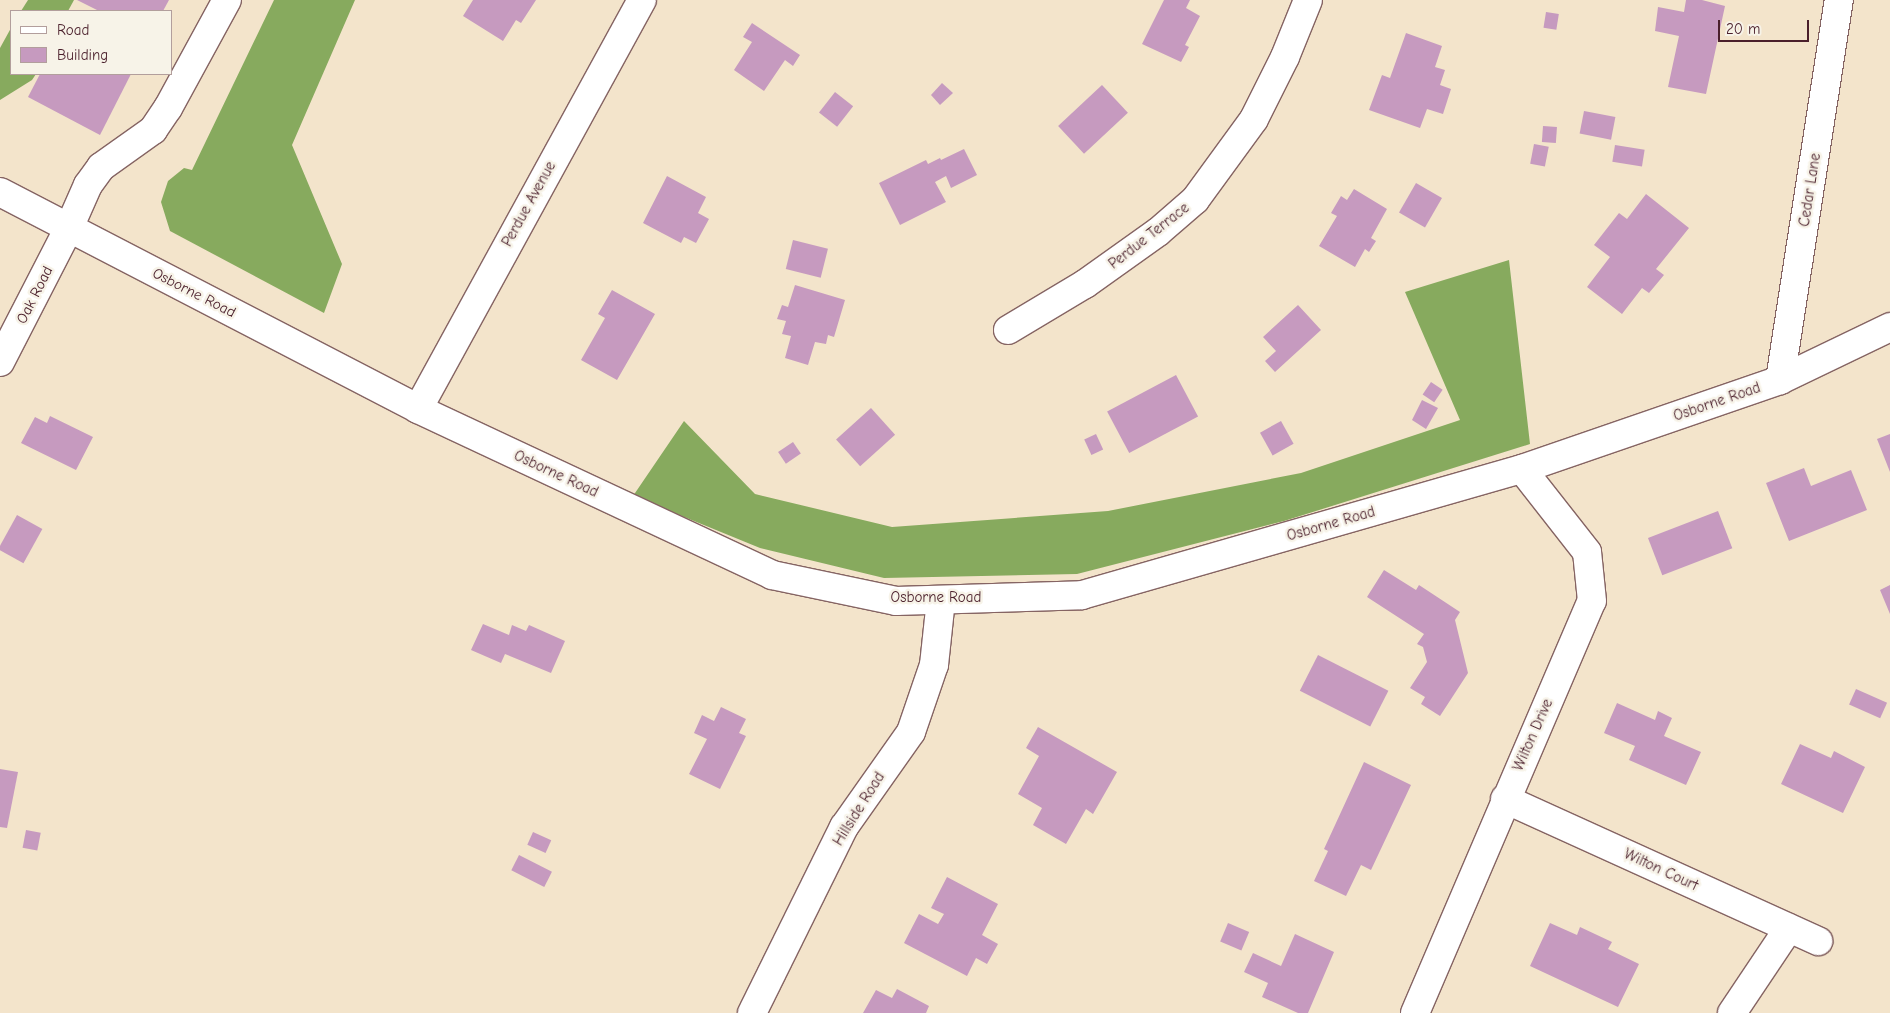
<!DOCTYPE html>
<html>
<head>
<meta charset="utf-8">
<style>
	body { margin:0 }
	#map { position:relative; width:1890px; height:1013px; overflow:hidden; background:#f3e4cb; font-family:"Comic Neue",sans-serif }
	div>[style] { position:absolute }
	.forest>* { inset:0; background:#87aa5e }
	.building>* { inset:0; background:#c69abf; transform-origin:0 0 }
	.roads { filter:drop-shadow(1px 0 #856463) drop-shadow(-1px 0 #856463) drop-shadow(0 1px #856463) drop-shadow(0 -1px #856463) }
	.minor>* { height:28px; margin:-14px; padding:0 14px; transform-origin:14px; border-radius:14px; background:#fff }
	span { translate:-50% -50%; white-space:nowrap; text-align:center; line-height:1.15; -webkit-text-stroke:5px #f7f3e8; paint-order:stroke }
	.street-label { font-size:15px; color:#4a1f2b }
	.legend { position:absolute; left:10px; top:10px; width:162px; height:65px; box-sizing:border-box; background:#f7f3e8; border:1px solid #b29e9c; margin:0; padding:6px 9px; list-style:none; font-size:15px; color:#4a1f2b }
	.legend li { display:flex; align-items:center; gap:10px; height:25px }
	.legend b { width:25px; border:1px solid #b29e9c }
	.scale { position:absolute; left:1718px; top:20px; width:91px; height:22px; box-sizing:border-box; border:2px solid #4a1f2b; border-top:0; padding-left:6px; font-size:15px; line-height:18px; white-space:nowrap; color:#4a1f2b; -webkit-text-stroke:4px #f7f3e8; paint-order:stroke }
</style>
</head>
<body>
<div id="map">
	<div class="forest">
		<i style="clip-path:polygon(28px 0,74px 0,68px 11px,21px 11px)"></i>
		<i style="clip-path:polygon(274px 0,355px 0,292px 145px,342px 264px,324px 313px,170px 231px,161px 202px,168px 181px,184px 168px,192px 170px)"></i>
		<i style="clip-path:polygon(11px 28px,11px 74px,36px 74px,32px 80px,0 100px,0 48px)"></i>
		<i style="clip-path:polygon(1509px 260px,1530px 444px,1284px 521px,1077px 574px,884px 578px,760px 548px,633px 496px,684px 421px,755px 494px,892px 527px,1108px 511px,1301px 473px,1460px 420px,1405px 292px)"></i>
	</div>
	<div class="building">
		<i style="clip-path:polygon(77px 0,169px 0,163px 11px,99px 11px)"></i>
		<i style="clip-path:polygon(473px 0,536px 0,521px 23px,516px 20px,503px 41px,463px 16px)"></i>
		<i style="clip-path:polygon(1164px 0,1190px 0,1186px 8px,1200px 16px,1185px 45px,1189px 47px,1181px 62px,1142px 44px)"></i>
		<i style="clip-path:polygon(1686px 0,1702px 0,1725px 6px,1706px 94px,1668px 87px,1679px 36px,1655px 31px,1658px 7px,1684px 12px)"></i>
		<i style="left:1546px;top:12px;width:13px;height:16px;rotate:9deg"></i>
		<i style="clip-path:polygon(752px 23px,800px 55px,793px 66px,785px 60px,764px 91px,734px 70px,752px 42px,743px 37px)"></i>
		<i style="clip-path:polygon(1406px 33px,1442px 46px,1435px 67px,1445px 70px,1440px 85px,1451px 89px,1443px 114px,1427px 109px,1420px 128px,1369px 110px,1382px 75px,1390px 78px)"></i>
		<i style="clip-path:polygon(40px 74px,131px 74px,100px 135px,28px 97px)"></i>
		<i style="clip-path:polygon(942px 83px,953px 93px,940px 105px,931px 95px)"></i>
		<i style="left:1102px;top:85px;width:38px;height:60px;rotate:47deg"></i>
		<i style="left:835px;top:92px;width:23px;height:26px;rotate:38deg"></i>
		<i style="left:1584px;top:111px;width:32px;height:23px;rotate:11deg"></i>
		<i style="left:1543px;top:126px;width:14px;height:16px;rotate:4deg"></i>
		<i style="left:1534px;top:144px;width:15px;height:20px;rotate:11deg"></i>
		<i style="left:1615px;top:145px;width:30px;height:17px;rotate:9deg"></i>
		<i style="clip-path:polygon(964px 149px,977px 175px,951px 188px,946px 176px,935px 182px,946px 202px,900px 225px,879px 183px,926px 160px,928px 164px,940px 158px,941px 160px)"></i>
		<i style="clip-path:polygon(667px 176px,706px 197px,698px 213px,709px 219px,696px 243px,684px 237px,681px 243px,643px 223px)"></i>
		<i style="left:1416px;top:183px;width:30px;height:34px;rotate:30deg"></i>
		<i style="clip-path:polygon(1354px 189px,1387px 209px,1371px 238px,1376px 241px,1369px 252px,1365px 249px,1355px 267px,1319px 246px,1337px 216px,1331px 213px,1341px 196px,1347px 200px)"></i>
		<i style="clip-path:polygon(1646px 194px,1689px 228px,1656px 269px,1664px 275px,1649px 293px,1642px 288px,1622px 314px,1587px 287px,1610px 257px,1594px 245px,1619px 213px,1627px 219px)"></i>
		<i style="left:793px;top:240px;width:36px;height:30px;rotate:14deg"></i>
		<i style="clip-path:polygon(795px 285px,845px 300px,834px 337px,828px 335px,826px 344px,815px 342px,808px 365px,785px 358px,791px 336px,782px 334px,786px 321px,777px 319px,782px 305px,788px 307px)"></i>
		<i style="clip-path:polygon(612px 290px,655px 314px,617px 380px,581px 360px,605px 318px,598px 314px)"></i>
		<i style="clip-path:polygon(1298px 305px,1321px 330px,1275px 372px,1265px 361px,1276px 351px,1263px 337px)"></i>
		<i style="left:1176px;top:375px;width:47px;height:78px;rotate:62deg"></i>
		<i style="left:1431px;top:382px;width:14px;height:15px;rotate:34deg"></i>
		<i style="clip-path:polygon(1422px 400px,1438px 408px,1426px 429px,1412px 420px)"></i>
		<i style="left:871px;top:408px;width:36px;height:47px;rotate:48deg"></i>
		<i style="clip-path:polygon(50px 416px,93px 437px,76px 470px,21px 443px,35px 417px,47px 423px)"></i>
		<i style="left:1281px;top:421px;width:26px;height:24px;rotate:61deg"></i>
		<i style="left:1096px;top:434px;width:17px;height:13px;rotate:65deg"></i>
		<i style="clip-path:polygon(1890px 434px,1890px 472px,1877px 439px)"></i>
		<i style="left:793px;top:442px;width:14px;height:18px;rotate:56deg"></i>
		<i style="clip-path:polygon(1804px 468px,1811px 486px,1851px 470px,1867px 510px,1789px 541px,1766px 483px)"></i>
		<i style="left:1718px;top:511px;width:40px;height:75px;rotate:69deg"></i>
		<i style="left:17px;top:515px;width:29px;height:39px;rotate:29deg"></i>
		<i style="clip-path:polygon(1384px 570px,1416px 590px,1419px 585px,1460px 612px,1455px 620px,1468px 673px,1440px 716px,1421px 704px,1425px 697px,1410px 688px,1427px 662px,1423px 647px,1417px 644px,1424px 634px,1367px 597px)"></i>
		<i style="clip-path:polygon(1890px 585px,1890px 614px,1880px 590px)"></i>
		<i style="clip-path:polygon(483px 624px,509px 635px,512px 625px,526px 631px,529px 625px,565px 641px,551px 673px,505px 654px,501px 663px,471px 650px)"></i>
		<i style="left:1318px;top:655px;width:79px;height:40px;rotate:27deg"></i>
		<i style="left:1856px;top:689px;width:34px;height:17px;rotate:24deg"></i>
		<i style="clip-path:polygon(1617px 703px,1655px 720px,1658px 711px,1672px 718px,1664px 736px,1701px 752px,1686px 785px,1629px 760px,1635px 746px,1604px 733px)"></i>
		<i style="clip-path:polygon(721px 707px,746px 719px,739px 733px,746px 736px,720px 789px,689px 774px,707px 739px,694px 733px,702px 715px,714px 721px)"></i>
		<i style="clip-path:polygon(1038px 727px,1117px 772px,1093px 814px,1086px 809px,1066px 844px,1033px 825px,1042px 808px,1018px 794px,1039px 756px,1026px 748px)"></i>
		<i style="clip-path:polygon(1800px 744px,1831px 758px,1834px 751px,1865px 767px,1843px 813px,1781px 784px)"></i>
		<i style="clip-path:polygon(1364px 762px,1411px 785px,1371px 870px,1361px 865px,1346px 896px,1314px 881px,1328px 851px,1324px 849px)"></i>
		<i style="clip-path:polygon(0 769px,18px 772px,7px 828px,0 827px)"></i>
		<i style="left:26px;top:830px;width:15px;height:18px;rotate:11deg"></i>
		<i style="left:533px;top:832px;width:20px;height:14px;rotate:24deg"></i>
		<i style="left:519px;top:855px;width:37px;height:17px;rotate:27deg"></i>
		<i style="clip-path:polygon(947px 877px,998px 904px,982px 935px,998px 944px,987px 964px,976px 958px,967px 976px,904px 943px,919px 914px,938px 924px,944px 914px,931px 908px)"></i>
		<i style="left:1228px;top:923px;width:23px;height:20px;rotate:23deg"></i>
		<i style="clip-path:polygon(1550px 923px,1577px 935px,1580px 927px,1612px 942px,1608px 949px,1639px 964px,1618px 1007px,1530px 966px)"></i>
		<i style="clip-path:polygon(1295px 934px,1334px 952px,1308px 1013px,1298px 1013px,1262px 997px,1268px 983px,1244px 972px,1253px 953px,1281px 966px)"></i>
		<i style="clip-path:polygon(897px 989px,929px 1006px,926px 1013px,863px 1013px,876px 990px,892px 998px)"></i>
	</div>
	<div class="roads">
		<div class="minor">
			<i style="left:0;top:192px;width:471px;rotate:27.4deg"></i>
			<i style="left:418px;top:409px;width:391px;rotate:25.1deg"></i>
			<i style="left:772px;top:575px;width:127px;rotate:11.8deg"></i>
			<i style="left:896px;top:601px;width:186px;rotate:-1.8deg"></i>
			<i style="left:1082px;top:595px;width:458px;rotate:-16deg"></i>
			<i style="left:1522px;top:469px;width:273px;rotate:-19deg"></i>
			<i style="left:1780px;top:380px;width:122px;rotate:-25.7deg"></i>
			<i style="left:1008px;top:330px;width:90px;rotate:-30.9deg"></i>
			<i style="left:1085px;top:284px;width:90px;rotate:-35.5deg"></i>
			<i style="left:1158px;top:232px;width:49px;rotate:-40.9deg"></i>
			<i style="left:1195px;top:200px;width:100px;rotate:-53.9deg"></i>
			<i style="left:1254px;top:119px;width:69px;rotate:-63.4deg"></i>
			<i style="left:1285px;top:57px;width:61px;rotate:-68deg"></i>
			<i style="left:0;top:362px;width:151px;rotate:-62.8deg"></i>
			<i style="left:69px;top:228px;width:47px;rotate:-66.2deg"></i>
			<i style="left:88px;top:185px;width:22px;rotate:-54deg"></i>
			<i style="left:101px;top:167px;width:64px;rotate:-35.4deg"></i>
			<i style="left:153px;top:130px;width:27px;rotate:-56deg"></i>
			<i style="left:168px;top:108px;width:123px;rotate:-61.4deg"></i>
			<i style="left:1780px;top:380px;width:385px;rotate:-81.2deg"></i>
			<i style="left:418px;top:409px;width:466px;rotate:-61.3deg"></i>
			<i style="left:1505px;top:799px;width:344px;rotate:24.4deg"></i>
			<i style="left:752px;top:1013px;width:208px;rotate:-63.7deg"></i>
			<i style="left:844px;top:827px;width:116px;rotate:-54.8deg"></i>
			<i style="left:911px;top:732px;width:71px;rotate:-71.1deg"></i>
			<i style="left:934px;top:665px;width:65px;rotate:-83.9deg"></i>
			<i style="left:1415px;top:1013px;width:448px;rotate:-66.8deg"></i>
			<i style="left:1592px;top:601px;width:49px;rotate:-95.8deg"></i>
			<i style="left:1587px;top:552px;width:105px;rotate:-128.1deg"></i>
			<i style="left:1732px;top:1013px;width:102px;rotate:-56.2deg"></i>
		</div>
	</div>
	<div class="street-label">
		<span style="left:1810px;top:190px;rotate:-81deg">Cedar Lane</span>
		<span style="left:529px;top:204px;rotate:-61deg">Perdue Avenue</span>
		<span style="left:1149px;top:236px;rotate:-38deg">Perdue Terrace</span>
		<span style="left:194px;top:293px;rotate:27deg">Osborne Road</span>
		<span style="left:35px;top:295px;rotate:-63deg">Oak Road</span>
		<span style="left:1717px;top:402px;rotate:-19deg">Osborne Road</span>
		<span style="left:556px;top:474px;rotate:25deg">Osborne Road</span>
		<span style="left:1331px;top:524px;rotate:-16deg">Osborne Road</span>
		<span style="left:936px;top:598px">Osborne Road</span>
		<span style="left:1533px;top:735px;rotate:-66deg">Wilton Drive</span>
		<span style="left:859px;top:809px;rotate:-58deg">Hillside Road</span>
		<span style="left:1661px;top:870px;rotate:25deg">Wilton Court</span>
	</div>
	<ul class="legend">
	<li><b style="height:6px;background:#fff"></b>Road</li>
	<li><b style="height:14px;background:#c69abf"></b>Building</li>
	</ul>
	<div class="scale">20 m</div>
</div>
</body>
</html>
